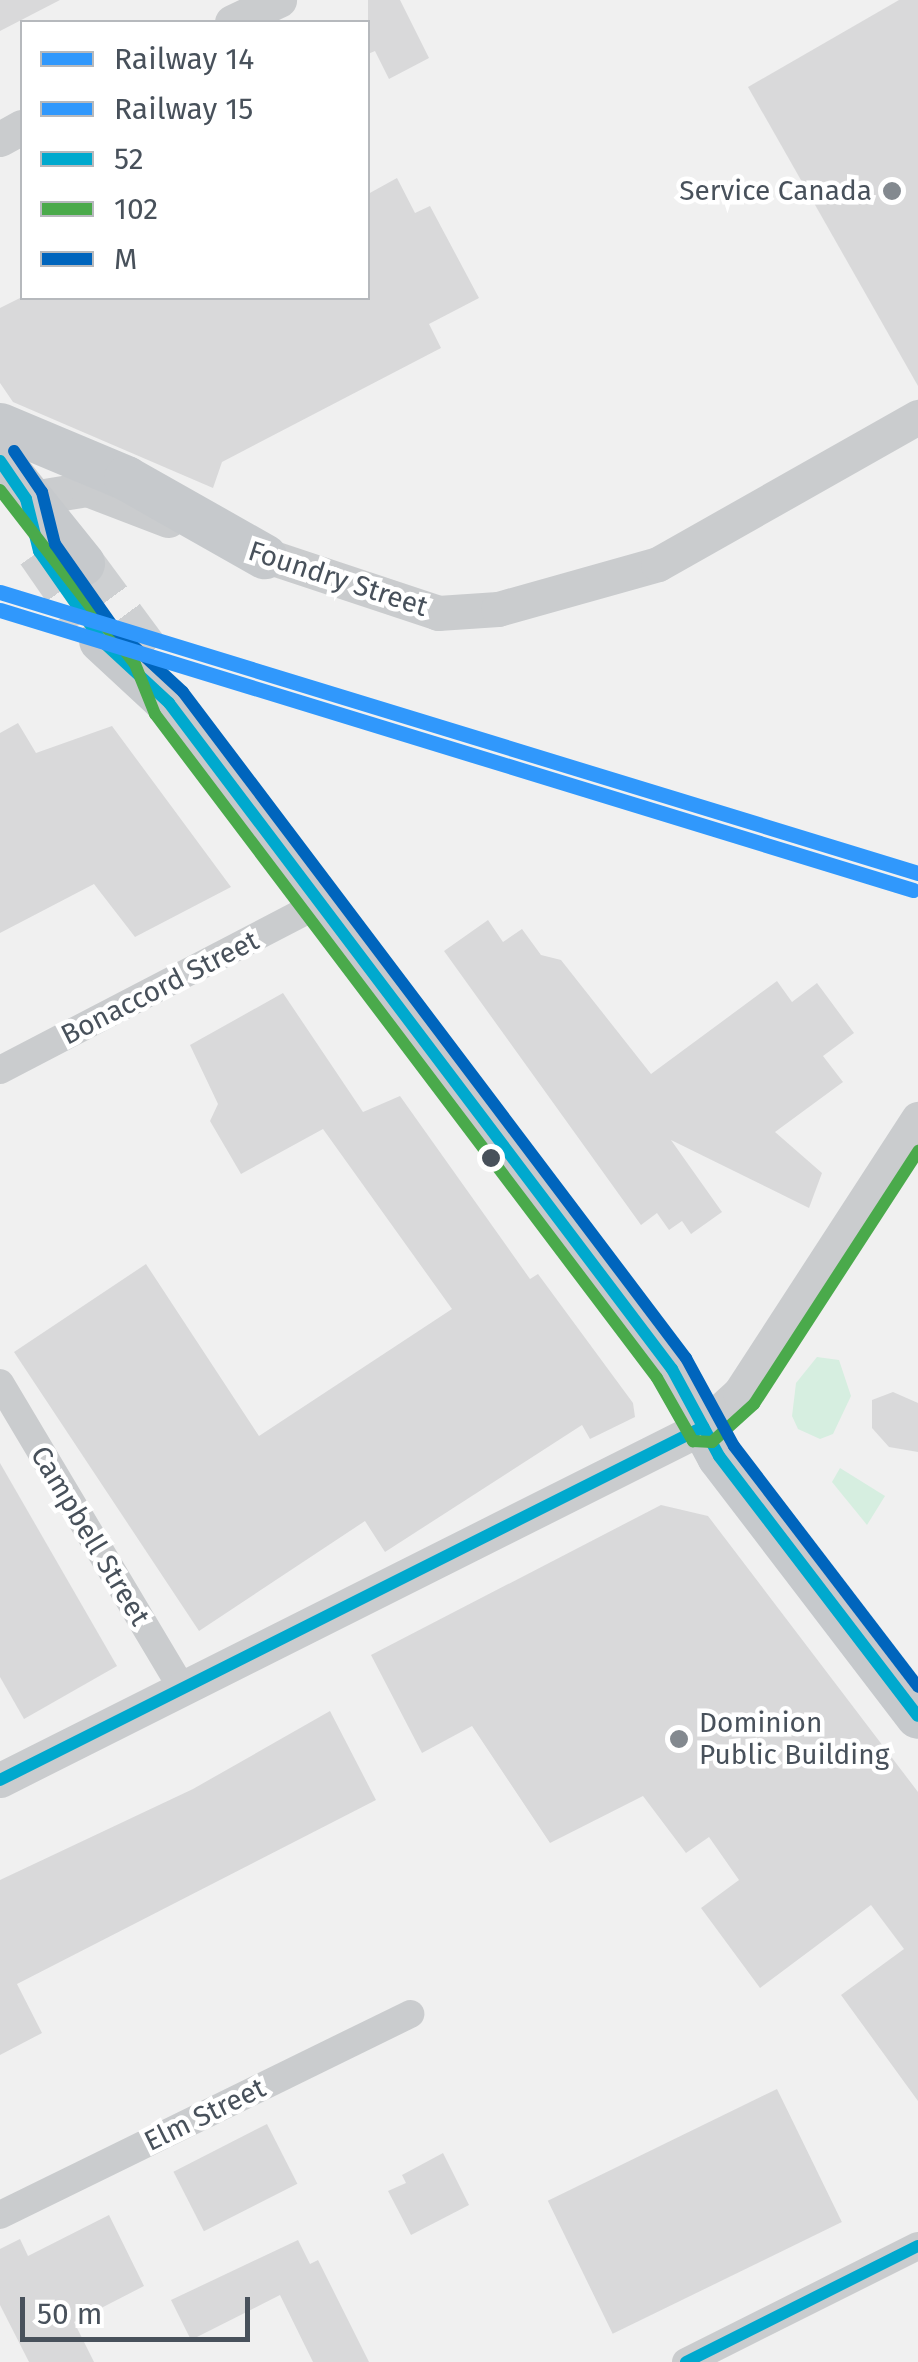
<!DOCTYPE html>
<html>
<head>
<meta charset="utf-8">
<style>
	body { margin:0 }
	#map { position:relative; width:918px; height:2362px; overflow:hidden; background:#f0f0f0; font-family:"Fira Sans",sans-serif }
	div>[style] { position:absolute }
	.green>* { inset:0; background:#d6eee0 }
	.building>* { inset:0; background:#d9d9da; transform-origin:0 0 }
	.primary-tunnel>* { height:45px; margin-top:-22.5px; transform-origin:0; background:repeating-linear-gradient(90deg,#ced0d2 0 45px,transparent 0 67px) }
	.minor>* { height:28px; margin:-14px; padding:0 14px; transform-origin:14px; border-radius:14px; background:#caccce }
	.tertiary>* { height:35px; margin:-17.5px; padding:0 17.5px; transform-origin:17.5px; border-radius:17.5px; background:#caccce }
	.primary>* { height:45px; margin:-22.5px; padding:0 22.5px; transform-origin:22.5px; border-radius:22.5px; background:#c6c9cc }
	.bus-1>* { height:12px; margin:-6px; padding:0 6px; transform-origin:6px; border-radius:6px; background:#00a9ce }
	.bus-2>* { height:12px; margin:-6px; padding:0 6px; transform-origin:6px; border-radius:6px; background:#4aaa4b }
	.bus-3>* { height:12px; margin:-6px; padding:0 6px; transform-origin:6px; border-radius:6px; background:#0065bd }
	.rail-1>* { height:15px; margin:-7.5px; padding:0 7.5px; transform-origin:7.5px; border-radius:7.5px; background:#3098fc }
	.rail-2>* { height:15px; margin:-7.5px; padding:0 7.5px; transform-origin:7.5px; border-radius:7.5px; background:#3098fc }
	.dots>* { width:28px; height:28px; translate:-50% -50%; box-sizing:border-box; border:5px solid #fff; border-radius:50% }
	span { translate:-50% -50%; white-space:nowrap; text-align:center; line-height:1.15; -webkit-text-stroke:9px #fff; paint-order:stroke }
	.poi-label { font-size:28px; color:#48515b }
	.right { translate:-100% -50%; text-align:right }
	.left { translate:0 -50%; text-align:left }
	.street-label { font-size:28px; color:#48515b }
	.legend { position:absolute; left:20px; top:20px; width:350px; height:280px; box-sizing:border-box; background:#fff; border:2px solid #b6b9bd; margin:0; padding:12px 18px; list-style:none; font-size:30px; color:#48515b }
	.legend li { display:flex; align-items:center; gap:20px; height:50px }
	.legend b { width:50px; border:2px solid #b6b9bd }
	.scale { position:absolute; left:20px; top:2297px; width:230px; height:45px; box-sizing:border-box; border:5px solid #48515b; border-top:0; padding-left:12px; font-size:30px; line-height:35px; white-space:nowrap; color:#48515b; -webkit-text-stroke:8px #fff; paint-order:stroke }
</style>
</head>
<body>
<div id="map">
	<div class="green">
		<i style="clip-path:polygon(817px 1357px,839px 1360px,851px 1396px,833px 1434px,820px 1439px,798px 1429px,792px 1416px,796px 1383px)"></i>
		<i style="clip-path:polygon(840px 1468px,885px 1496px,867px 1525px,832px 1482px)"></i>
	</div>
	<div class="building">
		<i style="clip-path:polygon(0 0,60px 0,0 31px)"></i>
		<i style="clip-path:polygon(368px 0,400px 0,429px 58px,389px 79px,375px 51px,368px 54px)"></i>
		<i style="clip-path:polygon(899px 0,918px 0,918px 386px,748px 87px)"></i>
		<i style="clip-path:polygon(397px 178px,415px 213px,430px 206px,479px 298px,429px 324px,441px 348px,222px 462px,213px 488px,13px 402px,0 383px,0 308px,20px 298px,368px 298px,368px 194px)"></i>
		<i style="clip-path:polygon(18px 723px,36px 753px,112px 726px,231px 887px,135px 937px,94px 884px,0 933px,0 733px)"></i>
		<i style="clip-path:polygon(488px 920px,503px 942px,522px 929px,541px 955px,561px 960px,651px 1074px,777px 981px,792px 1002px,817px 983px,854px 1033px,823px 1056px,843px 1082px,775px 1132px,822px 1173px,809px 1208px,671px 1140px,722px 1212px,691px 1234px,682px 1221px,669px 1230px,657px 1213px,641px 1225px,444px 951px)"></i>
		<i style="clip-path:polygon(283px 993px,363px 1112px,400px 1096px,530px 1279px,538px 1274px,633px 1403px,635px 1417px,590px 1439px,582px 1425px,385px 1552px,365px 1521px,199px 1631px,14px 1352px,146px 1264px,259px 1436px,452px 1309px,323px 1129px,241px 1174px,210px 1121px,218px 1104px,190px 1045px)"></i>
		<i style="clip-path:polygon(893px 1392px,918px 1403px,918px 1452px,889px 1447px,872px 1428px,872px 1400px)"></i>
		<i style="clip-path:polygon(0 1463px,117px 1666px,24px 1719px,0 1677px)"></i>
		<i style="clip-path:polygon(661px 1505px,708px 1516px,918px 1792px,918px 2101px,841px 1995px,904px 1949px,871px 1905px,760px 1988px,701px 1908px,739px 1880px,709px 1837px,686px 1853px,643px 1796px,550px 1843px,472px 1726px,422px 1753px,371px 1655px)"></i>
		<i style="clip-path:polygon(330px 1711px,376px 1800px,17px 1984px,42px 2033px,0 2055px,0 1880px,193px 1789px)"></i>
		<i style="left:777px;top:2089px;width:148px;height:255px;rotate:64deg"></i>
		<i style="left:267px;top:2124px;width:67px;height:105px;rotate:63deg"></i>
		<i style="clip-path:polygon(443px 2153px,469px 2205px,411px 2235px,388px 2191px,406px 2183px,402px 2175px)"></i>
		<i style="clip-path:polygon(109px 2215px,144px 2286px,74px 2322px,94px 2362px,29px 2362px,0 2305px,0 2249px,20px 2239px,28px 2256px)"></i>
		<i style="clip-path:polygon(298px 2240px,310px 2264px,318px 2260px,369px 2362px,313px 2362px,280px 2295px,191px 2340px,171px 2300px)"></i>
	</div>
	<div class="primary-tunnel">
		<i style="left:39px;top:551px;width:83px;rotate:55.3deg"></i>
		<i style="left:82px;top:563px;width:114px;rotate:53.5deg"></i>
	</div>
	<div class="minor">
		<i style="left:0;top:1070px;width:360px;rotate:-27.5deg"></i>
		<i style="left:0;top:1383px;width:355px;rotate:59.2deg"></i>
		<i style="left:0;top:2215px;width:457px;rotate:-26.1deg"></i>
		<i style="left:686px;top:2362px;width:259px;rotate:-26.6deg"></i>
	</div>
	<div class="tertiary">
		<i style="left:232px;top:22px;width:52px;rotate:-25.1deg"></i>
		<i style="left:0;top:139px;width:25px;rotate:-29deg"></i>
		<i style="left:26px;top:499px;width:62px;rotate:-9.3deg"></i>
		<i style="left:87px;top:489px;width:87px;rotate:20.9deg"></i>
		<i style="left:240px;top:547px;width:209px;rotate:18.4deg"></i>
		<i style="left:438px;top:613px;width:60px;rotate:-3.8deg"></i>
		<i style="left:498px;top:609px;width:166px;rotate:-15.7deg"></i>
		<i style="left:658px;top:564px;width:299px;rotate:-29.5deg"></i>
		<i style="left:0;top:1780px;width:787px;rotate:-26.66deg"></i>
		<i style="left:703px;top:1427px;width:50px;rotate:-42.6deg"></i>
		<i style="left:740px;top:1393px;width:327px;rotate:-57deg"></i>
	</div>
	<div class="primary">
		<i style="left:0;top:425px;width:137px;rotate:22.8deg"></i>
		<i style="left:126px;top:478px;width:159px;rotate:29.5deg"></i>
		<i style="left:0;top:461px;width:131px;rotate:51.2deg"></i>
		<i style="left:101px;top:640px;width:93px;rotate:42.8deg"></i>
		<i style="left:169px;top:703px;width:835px;rotate:52.94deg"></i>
		<i style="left:672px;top:1369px;width:99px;rotate:61.6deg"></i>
		<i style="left:719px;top:1456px;width:327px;rotate:52.6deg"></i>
	</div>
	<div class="bus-1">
		<i style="left:0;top:461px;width:46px;rotate:55.6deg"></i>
		<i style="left:26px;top:499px;width:54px;rotate:76deg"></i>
		<i style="left:39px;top:551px;width:108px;rotate:55.1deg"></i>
		<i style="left:101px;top:640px;width:93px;rotate:42.8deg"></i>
		<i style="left:169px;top:703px;width:835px;rotate:52.94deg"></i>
		<i style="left:672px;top:1369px;width:99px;rotate:61.6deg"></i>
		<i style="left:719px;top:1456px;width:327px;rotate:52.6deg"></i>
		<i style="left:0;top:1780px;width:787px;rotate:-26.66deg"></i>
		<i style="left:686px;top:2362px;width:259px;rotate:-26.6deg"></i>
	</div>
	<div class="bus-2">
		<i style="left:0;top:490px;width:220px;rotate:52.2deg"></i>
		<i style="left:135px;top:664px;width:54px;rotate:68.2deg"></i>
		<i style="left:155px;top:714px;width:832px;rotate:52.91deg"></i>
		<i style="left:657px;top:1378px;width:73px;rotate:60.3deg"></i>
		<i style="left:693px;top:1441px;width:19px;rotate:3deg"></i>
		<i style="left:712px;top:1442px;width:57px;rotate:-42.1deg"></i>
		<i style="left:754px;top:1404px;width:302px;rotate:-57deg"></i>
	</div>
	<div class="bus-3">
		<i style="left:14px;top:451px;width:50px;rotate:55.7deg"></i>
		<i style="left:42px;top:492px;width:54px;rotate:76deg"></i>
		<i style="left:55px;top:544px;width:103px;rotate:54.9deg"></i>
		<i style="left:114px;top:628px;width:94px;rotate:42.8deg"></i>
		<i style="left:183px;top:692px;width:835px;rotate:52.94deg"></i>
		<i style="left:686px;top:1358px;width:100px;rotate:61.4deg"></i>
		<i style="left:734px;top:1446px;width:303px;rotate:52.6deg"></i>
	</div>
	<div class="rail-1">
		<i style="left:0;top:592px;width:960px;rotate:17.02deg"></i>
	</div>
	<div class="rail-2">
		<i style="left:0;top:610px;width:955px;rotate:17.05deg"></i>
	</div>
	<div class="dots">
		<i style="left:892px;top:191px;background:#83898f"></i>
		<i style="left:491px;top:1158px;background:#48515b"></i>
		<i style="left:679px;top:1739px;background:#83898f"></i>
	</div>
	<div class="poi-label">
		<span class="right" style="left:872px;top:191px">Service Canada</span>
		<span class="left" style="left:699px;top:1739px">Dominion<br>Public Building</span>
	</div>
	<div class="street-label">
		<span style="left:338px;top:579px;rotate:18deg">Foundry Street</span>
		<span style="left:160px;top:988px;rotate:-27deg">Bonaccord Street</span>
		<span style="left:90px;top:1536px;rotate:59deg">Campbell Street</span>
		<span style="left:205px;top:2115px;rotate:-26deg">Elm Street</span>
	</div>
	<ul class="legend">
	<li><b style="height:12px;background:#3098fc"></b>Railway 14</li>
	<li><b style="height:12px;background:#3098fc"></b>Railway 15</li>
	<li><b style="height:12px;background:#00a9ce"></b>52</li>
	<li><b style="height:12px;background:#4aaa4b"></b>102</li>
	<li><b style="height:12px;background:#0065bd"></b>M</li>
	</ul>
	<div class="scale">50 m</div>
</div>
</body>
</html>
